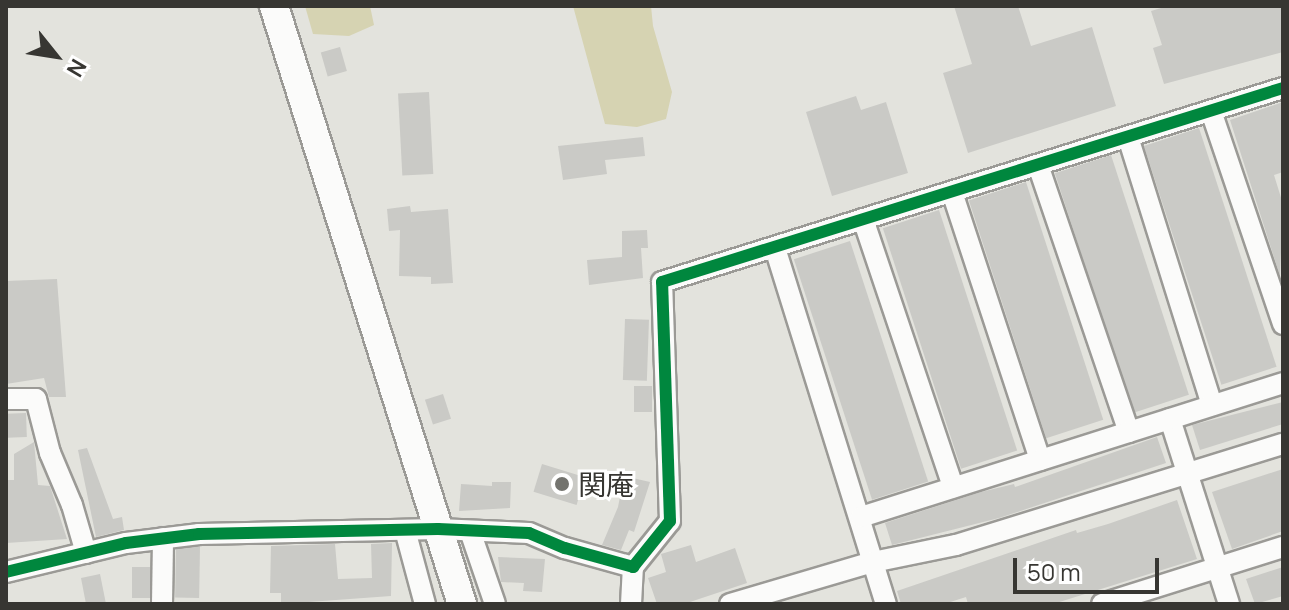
<!DOCTYPE html>
<html>
<head>
<meta charset="utf-8">
<style>
	body { margin:0 }
	#map { position:relative; width:1289px; height:610px; overflow:hidden; background:#e3e3dd; font-family:Manrope,"Noto Sans JP",sans-serif }
	div>[style] { position:absolute }
	.green>* { inset:0; background:#d6d3b2 }
	.building>* { inset:0; background:#cacac6; transform-origin:0 0 }
	.roads { filter:drop-shadow(2px 0 #9b9a96) drop-shadow(-2px 0 #9b9a96) drop-shadow(0 2px #9b9a96) drop-shadow(0 -2px #9b9a96) }
	.street>* { height:20px; margin:-10px; padding:0 10px; transform-origin:10px; border-radius:10px; background:#fbfbfa }
	.secondary>* { height:28px; margin:-14px; padding:0 14px; transform-origin:14px; border-radius:14px; background:#fbfbfa }
	.cycleway>* { height:12px; margin:-6px; padding:0 6px; transform-origin:6px; border-radius:6px; background:#00873e }
	.dots>* { width:22px; height:22px; translate:-50% -50%; box-sizing:border-box; border:4px solid #fff; border-radius:50% }
	span { translate:-50% -50%; white-space:nowrap; text-align:center; line-height:1.15; -webkit-text-stroke:6px #fff; paint-order:stroke }
	.poi-label { font-size:28px; color:#373632 }
	.left { translate:0 -50%; text-align:left }
	.frame { position:absolute; inset:0; border:8px solid #373632; pointer-events:none }
	.north { position:absolute; left:16px; top:16px; width:80px; height:80px; -webkit-text-stroke:6px #fff; paint-order:stroke; rotate:120deg; font-size:22px; font-weight:700; line-height:32px; text-align:center; color:#373632 }
	.north::after { content:''; display:block; margin:auto; width:28px; height:36px; background:#373632; clip-path:polygon(50% 0,100% 100%,50% 72%,0 100%) }
	.scale { position:absolute; left:1013px; top:558px; width:146px; height:36px; box-sizing:border-box; border:4px solid #373632; border-top:0; padding-left:10px; font-size:24px; line-height:28px; white-space:nowrap; color:#373632; -webkit-text-stroke:6px #fff; paint-order:stroke }
</style>
</head>
<body>
<div id="map">
	<div class="green">
		<i style="clip-path:polygon(305px 6px,370px 6px,374px 25px,349px 36px,313px 34px)"></i>
		<i style="clip-path:polygon(573px 6px,651px 6px,653px 26px,672px 92px,666px 119px,637px 127px,605px 124px)"></i>
	</div>
	<div class="building">
		<i style="clip-path:polygon(954px 6px,1018px 6px,1031px 46px,1092px 27px,1116px 106px,968px 153px,943px 73px,972px 64px)"></i>
		<i style="clip-path:polygon(1168px 6px,1283px 6px,1283px 52px,1164px 84px,1153px 48px,1162px 45px,1151px 11px)"></i>
		<i style="left:340px;top:47px;width:25px;height:20px;rotate:74deg"></i>
		<i style="left:429px;top:92px;width:82px;height:31px;rotate:87deg"></i>
		<i style="clip-path:polygon(856px 96px,861px 110px,886px 102px,908px 173px,832px 196px,806px 112px)"></i>
		<i style="clip-path:polygon(1283px 102px,1283px 172px,1274px 175px,1283px 204px,1280px 276px,1230px 120px)"></i>
		<i style="left:1199px;top:128px;width:251px;height:58px;rotate:72deg"></i>
		<i style="clip-path:polygon(643px 137px,645px 156px,605px 160px,607px 174px,563px 180px,558px 146px)"></i>
		<i style="left:1111px;top:155px;width:252px;height:59px;rotate:72deg"></i>
		<i style="left:1026px;top:182px;width:250px;height:60px;rotate:72deg"></i>
		<i style="clip-path:polygon(410px 206px,411px 212px,448px 209px,453px 283px,431px 284px,431px 277px,399px 276px,400px 230px,389px 231px,387px 209px)"></i>
		<i style="left:939px;top:210px;width:253px;height:59px;rotate:72deg"></i>
		<i style="clip-path:polygon(647px 230px,648px 248px,641px 248px,643px 278px,589px 285px,587px 260px,622px 257px,622px 231px)"></i>
		<i style="left:850px;top:241px;width:253px;height:59px;rotate:72deg"></i>
		<i style="clip-path:polygon(57px 279px,66px 397px,49px 397px,44px 378px,6px 384px,6px 281px)"></i>
		<i style="left:625px;top:319px;width:24px;height:61px;rotate:2deg"></i>
		<i style="left:634px;top:386px;width:18px;height:26px"></i>
		<i style="left:443px;top:394px;width:26px;height:19px;rotate:72deg"></i>
		<i style="clip-path:polygon(1283px 402px,1283px 424px,1200px 450px,1192px 425px)"></i>
		<i style="left:26px;top:413px;width:24px;height:20px;rotate:88deg"></i>
		<i style="clip-path:polygon(1157px 437px,1166px 463px,999px 518px,892px 545px,885px 523px,981px 492px,1014px 484px,1015px 487px)"></i>
		<i style="clip-path:polygon(34px 442px,38px 485px,50px 486px,67px 539px,6px 543px,6px 480px,14px 480px,14px 454px)"></i>
		<i style="clip-path:polygon(87px 448px,113px 519px,122px 517px,124px 530px,96px 537px,78px 450px)"></i>
		<i style="left:542px;top:464px;width:45px;height:29px;rotate:17deg"></i>
		<i style="clip-path:polygon(1283px 469px,1283px 531px,1232px 549px,1212px 492px)"></i>
		<i style="clip-path:polygon(624px 476px,650px 482px,634px 532px,629px 530px,621px 550px,602px 545px,618px 507px)"></i>
		<i style="clip-path:polygon(492px 482px,511px 482px,510px 508px,459px 511px,461px 484px,492px 486px)"></i>
		<i style="clip-path:polygon(1177px 500px,1197px 559px,1053px 604px,968px 604px,966px 597px,944px 604px,901px 604px,897px 591px,1076px 530px,1077px 533px,1108px 524px)"></i>
		<i style="clip-path:polygon(392px 543px,391px 596px,281px 604px,281px 593px,270px 593px,271px 546px,335px 544px,338px 579px,372px 578px,371px 544px)"></i>
		<i style="clip-path:polygon(691px 545px,696px 562px,735px 548px,747px 583px,684px 604px,657px 604px,648px 578px,666px 572px,661px 554px)"></i>
		<i style="left:200px;top:547px;width:51px;height:24px;rotate:91deg"></i>
		<i style="clip-path:polygon(498px 557px,545px 559px,542px 592px,523px 591px,524px 583px,501px 582px)"></i>
		<i style="left:132px;top:567px;width:18px;height:31px"></i>
		<i style="clip-path:polygon(1283px 567px,1283px 596px,1255px 604px,1246px 579px)"></i>
		<i style="clip-path:polygon(100px 574px,106px 604px,86px 604px,81px 578px)"></i>
	</div>
	<div class="roads">
		<div class="street">
			<i style="left:1211px;top:111px;width:225px;rotate:71.3deg"></i>
			<i style="left:1128px;top:137px;width:281px;rotate:72.6deg"></i>
			<i style="left:1038px;top:165px;width:282px;rotate:71.2deg"></i>
			<i style="left:952px;top:192px;width:282px;rotate:71.8deg"></i>
			<i style="left:863px;top:219px;width:283px;rotate:71.4deg"></i>
			<i style="left:775px;top:248px;width:373px;rotate:72.7deg"></i>
			<i style="left:6px;top:399px;width:30px"></i>
			<i style="left:36px;top:399px;width:56px;rotate:75.5deg"></i>
			<i style="left:50px;top:453px;width:56px;rotate:67.1deg"></i>
			<i style="left:72px;top:505px;width:50px;rotate:73.7deg"></i>
			<i style="left:1170px;top:419px;width:194px;rotate:72.3deg"></i>
			<i style="left:861px;top:517px;width:443px;rotate:-17.6deg"></i>
			<i style="left:405px;top:530px;width:77px;rotate:74.9deg"></i>
			<i style="left:470px;top:531px;width:77px;rotate:71.1deg"></i>
			<i style="left:6px;top:572px;width:123px;rotate:-13.6deg"></i>
			<i style="left:126px;top:543px;width:74px;rotate:-7deg"></i>
			<i style="left:199px;top:534px;width:239px;rotate:-1.2deg"></i>
			<i style="left:438px;top:529px;width:91px;rotate:2.5deg"></i>
			<i style="left:529px;top:533px;width:39px;rotate:23deg"></i>
			<i style="left:565px;top:548px;width:71px;rotate:15.6deg"></i>
			<i style="left:633px;top:567px;width:59px;rotate:-51.2deg"></i>
			<i style="left:670px;top:521px;width:239px;rotate:-91.9deg"></i>
			<i style="left:662px;top:282px;width:651px;rotate:-17.35deg"></i>
			<i style="left:162px;top:604px;width:66px;rotate:-89.1deg"></i>
			<i style="left:631px;top:604px;width:37px;rotate:-87deg"></i>
			<i style="left:730px;top:604px;width:149px;rotate:-16.4deg"></i>
			<i style="left:873px;top:562px;width:85px;rotate:-11.6deg"></i>
			<i style="left:956px;top:545px;width:342px;rotate:-17.2deg"></i>
			<i style="left:1102px;top:604px;width:190px;rotate:-17.5deg"></i>
		</div>
		<div class="secondary">
			<i style="left:274px;top:6px;width:627px;rotate:72.55deg"></i>
		</div>
	</div>
	<div class="cycleway">
		<i style="left:6px;top:572px;width:123px;rotate:-13.6deg"></i>
		<i style="left:126px;top:543px;width:74px;rotate:-7deg"></i>
		<i style="left:199px;top:534px;width:239px;rotate:-1.2deg"></i>
		<i style="left:438px;top:529px;width:91px;rotate:2.5deg"></i>
		<i style="left:529px;top:533px;width:39px;rotate:23deg"></i>
		<i style="left:565px;top:548px;width:71px;rotate:15.6deg"></i>
		<i style="left:633px;top:567px;width:59px;rotate:-51.2deg"></i>
		<i style="left:670px;top:521px;width:239px;rotate:-91.9deg"></i>
		<i style="left:662px;top:282px;width:651px;rotate:-17.35deg"></i>
	</div>
	<div class="dots">
		<i style="left:562px;top:484px;background:#73736e"></i>
	</div>
	<div class="poi-label">
		<span class="left" style="left:578px;top:484px">関庵</span>
	</div>
	<div class="frame"></div>
	<div class="north">N</div>
	<div class="scale">50 m</div>
</div>
</body>
</html>
